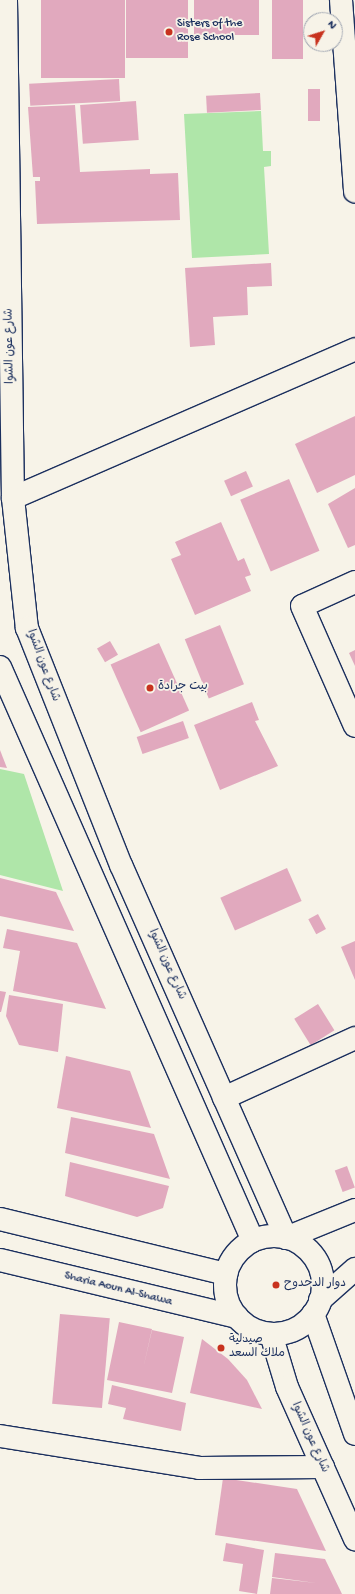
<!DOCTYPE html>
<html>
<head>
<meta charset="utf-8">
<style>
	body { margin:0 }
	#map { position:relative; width:355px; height:1594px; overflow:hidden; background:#f7f3e8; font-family:"Gochi Hand","Playpen Sans Arabic",sans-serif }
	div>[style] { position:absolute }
	.green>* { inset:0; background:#afe6a9 }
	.building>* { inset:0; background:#e1a9be; transform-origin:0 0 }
	.roads { filter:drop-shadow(1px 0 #1b2f5e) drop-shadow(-1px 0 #1b2f5e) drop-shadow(0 1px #1b2f5e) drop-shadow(0 -1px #1b2f5e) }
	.minor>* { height:22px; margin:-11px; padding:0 11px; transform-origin:11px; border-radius:11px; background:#f7f3e8 }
	.major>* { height:22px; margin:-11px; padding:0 11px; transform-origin:11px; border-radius:11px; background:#f7f3e8 }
	.major>.ring { margin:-11px; padding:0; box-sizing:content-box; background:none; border:22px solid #f7f3e8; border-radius:50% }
	.dots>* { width:11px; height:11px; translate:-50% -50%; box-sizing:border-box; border:2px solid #f7f3e8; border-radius:50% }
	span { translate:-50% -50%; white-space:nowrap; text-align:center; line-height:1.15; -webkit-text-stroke:3.5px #f7f3e8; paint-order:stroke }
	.poi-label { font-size:12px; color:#1b2f5e }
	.left { translate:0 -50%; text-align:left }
	.street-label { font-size:12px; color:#1b2f5e }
	.north { position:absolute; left:303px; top:12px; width:40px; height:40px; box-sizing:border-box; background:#f7f3e8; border:1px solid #9fa5b1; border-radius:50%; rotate:51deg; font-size:11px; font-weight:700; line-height:16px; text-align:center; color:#1b2f5e }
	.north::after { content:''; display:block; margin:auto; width:14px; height:18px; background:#c8321e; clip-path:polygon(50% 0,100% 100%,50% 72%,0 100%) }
</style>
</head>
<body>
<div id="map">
	<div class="green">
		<i style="clip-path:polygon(261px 111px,263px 151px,271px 151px,271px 166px,264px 167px,269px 254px,192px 258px,184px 114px)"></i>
		<i style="clip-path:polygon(0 769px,24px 774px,63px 891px,0 875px)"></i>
	</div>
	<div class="building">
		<i style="left:41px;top:0;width:84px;height:78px"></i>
		<i style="left:126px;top:0;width:62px;height:58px"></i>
		<i style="left:194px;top:0;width:65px;height:35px"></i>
		<i style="left:272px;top:0;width:31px;height:59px"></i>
		<i style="left:119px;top:79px;width:22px;height:90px;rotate:87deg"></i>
		<i style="left:308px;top:89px;width:12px;height:32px"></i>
		<i style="left:260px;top:93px;width:17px;height:54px;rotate:87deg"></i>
		<i style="left:136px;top:101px;width:39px;height:56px;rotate:86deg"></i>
		<i style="clip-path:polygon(75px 105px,80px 172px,150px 169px,150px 174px,178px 173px,180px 220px,37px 224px,35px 181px,40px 181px,40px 177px,33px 177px,28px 107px)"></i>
		<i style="clip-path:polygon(271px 263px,272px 286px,247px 287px,248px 315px,213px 317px,215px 345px,190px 347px,185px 268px)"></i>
		<i style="clip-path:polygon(355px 416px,355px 475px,317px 493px,295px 444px)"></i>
		<i style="left:246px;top:471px;width:17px;height:24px;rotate:66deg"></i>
		<i style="left:289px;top:479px;width:78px;height:53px;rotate:67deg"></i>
		<i style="clip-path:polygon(355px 488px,355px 545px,348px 548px,328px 504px)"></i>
		<i style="clip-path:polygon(221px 522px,238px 561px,244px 558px,251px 575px,245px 577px,251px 591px,195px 615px,171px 559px,181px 555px,175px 542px)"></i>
		<i style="left:220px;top:625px;width:64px;height:38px;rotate:68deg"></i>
		<i style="left:110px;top:641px;width:16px;height:15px;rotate:60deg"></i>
		<i style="left:159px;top:643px;width:74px;height:53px;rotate:66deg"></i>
		<i style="clip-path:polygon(355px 650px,355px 666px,349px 653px)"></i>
		<i style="clip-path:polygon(252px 702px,259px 720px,255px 721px,278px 766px,220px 790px,194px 725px)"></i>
		<i style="left:183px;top:721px;width:18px;height:49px;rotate:71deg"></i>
		<i style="clip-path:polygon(0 750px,7px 768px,0 767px)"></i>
		<i style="left:287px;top:868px;width:36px;height:73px;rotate:66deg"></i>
		<i style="clip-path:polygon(0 878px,56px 892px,74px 931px,0 916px)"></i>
		<i style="left:318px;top:914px;width:17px;height:11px;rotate:62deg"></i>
		<i style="clip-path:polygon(7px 929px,77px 943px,106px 1009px,13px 991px,20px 951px,3px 948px)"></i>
		<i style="clip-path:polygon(355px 941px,355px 980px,341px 947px)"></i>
		<i style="clip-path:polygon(0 991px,6px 992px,1px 1012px,0 1012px)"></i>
		<i style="clip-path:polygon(9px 995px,63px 1004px,58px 1052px,19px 1045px,6px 1016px)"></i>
		<i style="left:318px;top:1004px;width:31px;height:28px;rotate:58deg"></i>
		<i style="clip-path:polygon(66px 1056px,130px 1071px,151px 1128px,57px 1108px)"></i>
		<i style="clip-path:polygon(71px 1117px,154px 1134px,170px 1179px,65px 1153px)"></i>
		<i style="clip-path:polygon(70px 1162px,169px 1186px,163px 1208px,137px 1217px,65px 1196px)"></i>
		<i style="left:347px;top:1166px;width:23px;height:13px;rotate:70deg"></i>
		<i style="left:60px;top:1314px;width:50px;height:90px;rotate:5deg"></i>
		<i style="clip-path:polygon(119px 1322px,152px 1329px,143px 1369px,152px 1330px,184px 1337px,172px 1393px,107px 1380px)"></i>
		<i style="clip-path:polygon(202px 1339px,228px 1359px,247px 1380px,262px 1409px,190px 1393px)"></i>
		<i style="clip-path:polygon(112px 1385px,186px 1403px,181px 1431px,123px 1419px,126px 1408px,108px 1404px)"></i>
		<i style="clip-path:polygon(223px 1478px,297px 1489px,326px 1551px,215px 1535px)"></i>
		<i style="clip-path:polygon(226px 1543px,264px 1550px,257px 1594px,239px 1591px,243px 1564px,223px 1561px)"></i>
		<i style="clip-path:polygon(275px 1553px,325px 1559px,342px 1594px,270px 1594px,272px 1578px,316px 1583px,272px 1577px)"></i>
	</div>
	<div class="roads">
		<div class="minor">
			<i style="left:341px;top:0;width:192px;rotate:85.8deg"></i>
			<i style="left:13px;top:498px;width:373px;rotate:-23.5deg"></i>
			<i style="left:355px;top:582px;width:58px;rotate:155.6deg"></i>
			<i style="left:302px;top:606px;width:131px;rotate:66.2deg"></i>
			<i style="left:224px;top:1098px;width:144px;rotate:-24.6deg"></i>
			<i style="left:0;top:1436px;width:202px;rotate:9.1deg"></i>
			<i style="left:199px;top:1468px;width:124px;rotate:-0.5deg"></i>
		</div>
		<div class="major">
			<i style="left:6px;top:0;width:498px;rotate:89.2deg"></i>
			<i style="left:13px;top:498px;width:131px;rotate:83.9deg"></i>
			<i style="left:27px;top:628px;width:255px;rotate:68.4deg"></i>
			<i style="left:121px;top:865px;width:408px;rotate:66.1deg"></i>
			<i style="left:286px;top:1238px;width:74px;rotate:-22.1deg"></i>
			<i style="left:0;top:667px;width:627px;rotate:66.21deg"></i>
			<i style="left:0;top:1219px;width:233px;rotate:13.7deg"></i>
			<i class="ring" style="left:225px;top:1236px;width:76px;height:76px"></i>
			<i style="left:0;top:1260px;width:244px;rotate:13.5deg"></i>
			<i style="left:320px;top:1300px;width:47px;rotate:-41.5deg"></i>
			<i style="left:313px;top:1314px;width:127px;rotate:70.7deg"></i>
			<i style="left:271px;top:1334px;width:55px;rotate:73.2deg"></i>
			<i style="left:287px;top:1387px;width:167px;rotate:65.9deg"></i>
		</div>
	</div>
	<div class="dots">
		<i style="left:169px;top:32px;background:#c8321e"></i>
		<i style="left:150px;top:688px;background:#c8321e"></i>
		<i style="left:276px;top:1285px;background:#c8321e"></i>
		<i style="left:221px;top:1348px;background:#c8321e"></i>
	</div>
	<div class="poi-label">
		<span class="left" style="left:177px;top:32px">Sisters of the<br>Rose School</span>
		<span class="left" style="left:158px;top:688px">بيت جرادة</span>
		<span class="left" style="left:284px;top:1285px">دوار الدحدوح</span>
		<span class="left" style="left:229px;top:1348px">صيدلية<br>ملاك السعد</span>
	</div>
	<div class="street-label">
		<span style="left:11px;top:346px;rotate:-91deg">شارع عون الشوا</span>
		<span style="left:42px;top:666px;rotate:70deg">شارع عون الشوا</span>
		<span style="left:166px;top:965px;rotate:66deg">شارع عون الشوا</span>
		<span style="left:118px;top:1290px;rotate:14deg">Sharia Aoun Al-Shawa</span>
		<span style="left:309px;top:1438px;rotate:66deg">شارع عون الشوا</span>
	</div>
	<div class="north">N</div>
</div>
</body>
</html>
